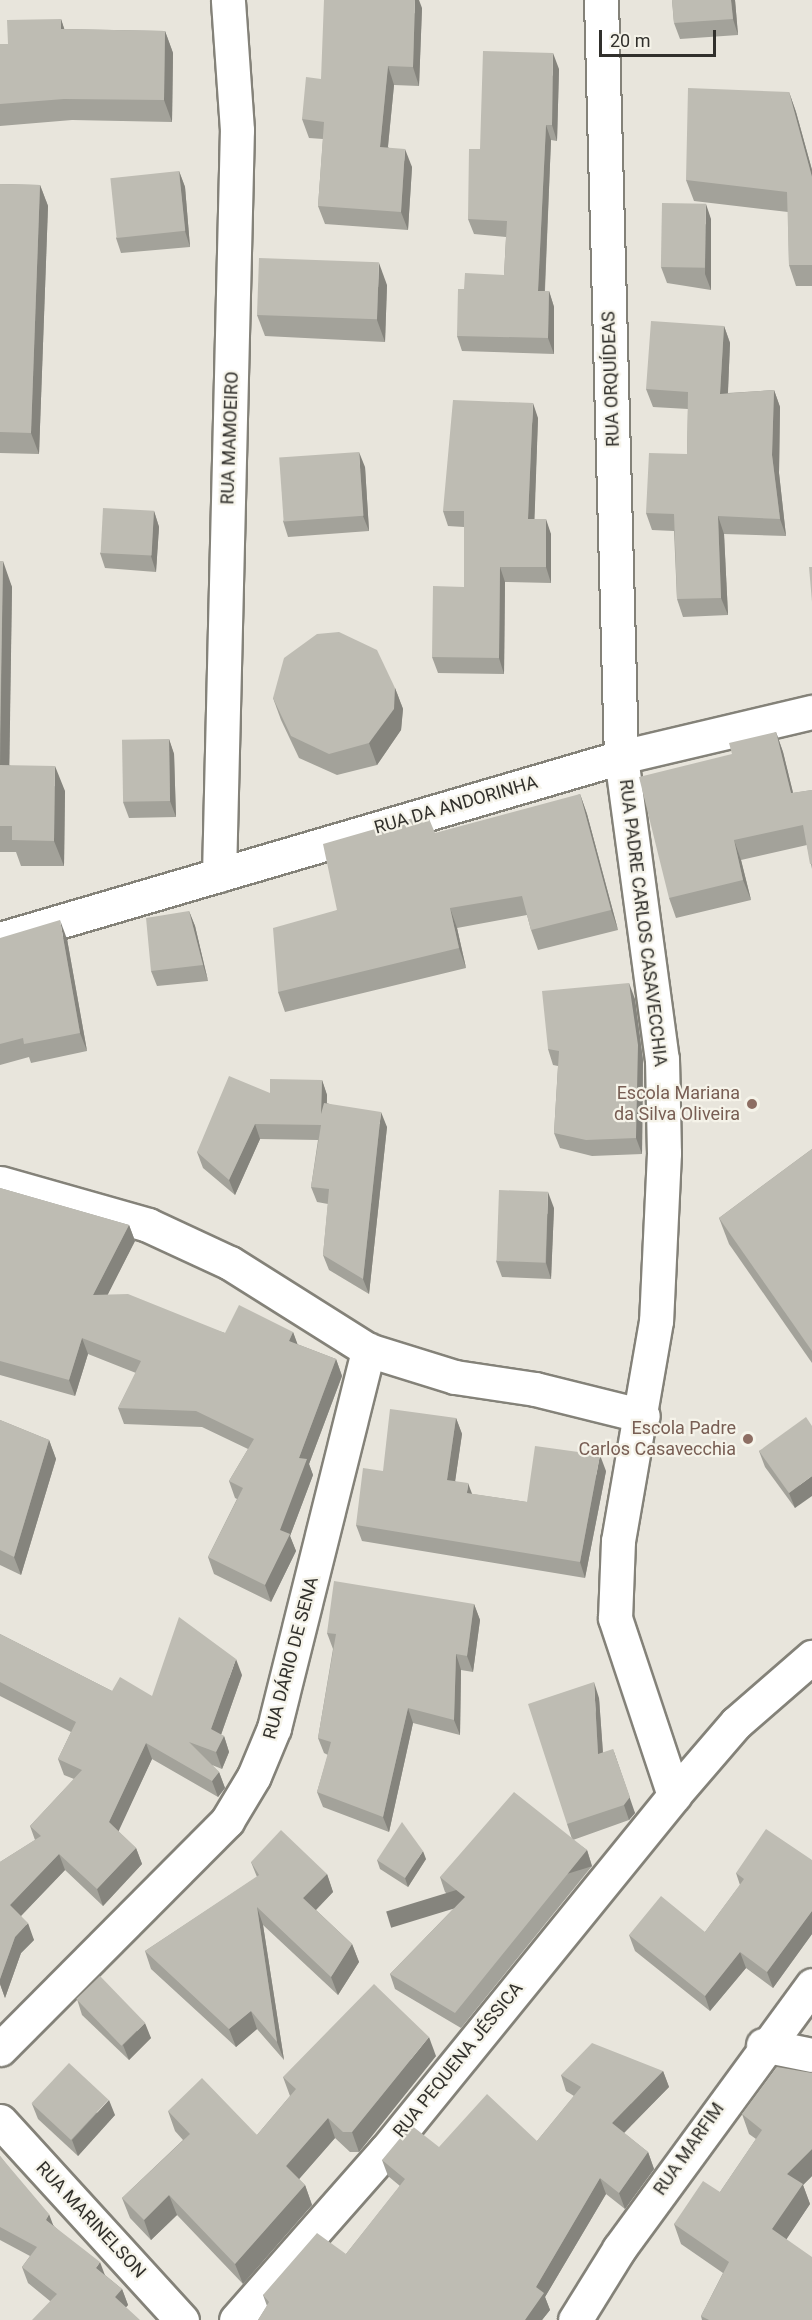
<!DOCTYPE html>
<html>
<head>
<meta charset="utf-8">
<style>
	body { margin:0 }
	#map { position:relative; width:812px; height:2320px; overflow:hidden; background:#e8e5dc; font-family:Roboto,sans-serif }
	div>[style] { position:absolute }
	.roads { filter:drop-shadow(2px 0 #848279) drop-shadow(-2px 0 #848279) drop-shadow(0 2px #848279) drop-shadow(0 -2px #848279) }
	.minor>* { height:33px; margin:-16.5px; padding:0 16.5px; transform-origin:16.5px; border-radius:16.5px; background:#fff }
	.wall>* { inset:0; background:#a3a29a }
	.shaded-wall>* { inset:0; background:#85847d; transform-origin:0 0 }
	.building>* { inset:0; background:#bebcb3; transform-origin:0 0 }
	.dots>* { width:16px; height:16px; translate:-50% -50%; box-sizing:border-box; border:3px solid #f5f3e9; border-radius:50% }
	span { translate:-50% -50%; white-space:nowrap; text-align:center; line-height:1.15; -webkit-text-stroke:4.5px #f5f3e9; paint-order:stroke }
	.street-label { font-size:18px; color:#31302c }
	.education-label { font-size:18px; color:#785e54 }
	.right { translate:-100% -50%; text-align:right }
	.scale { position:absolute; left:599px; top:30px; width:117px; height:27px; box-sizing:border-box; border:3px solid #31302c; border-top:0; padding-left:8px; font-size:18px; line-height:21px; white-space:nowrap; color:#31302c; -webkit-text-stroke:4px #f5f3e9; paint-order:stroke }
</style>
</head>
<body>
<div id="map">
	<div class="roads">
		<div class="minor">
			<i style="left:601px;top:0;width:757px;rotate:88.49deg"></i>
			<i style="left:621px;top:757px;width:305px;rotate:82.3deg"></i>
			<i style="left:662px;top:1059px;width:94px;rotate:88.8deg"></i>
			<i style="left:664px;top:1153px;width:168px;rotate:92.7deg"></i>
			<i style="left:656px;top:1321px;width:223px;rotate:99.8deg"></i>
			<i style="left:618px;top:1541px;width:77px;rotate:92.2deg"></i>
			<i style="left:615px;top:1618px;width:187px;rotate:71.6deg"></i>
			<i style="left:219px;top:875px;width:745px;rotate:-88.62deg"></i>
			<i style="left:237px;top:130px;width:130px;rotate:-94deg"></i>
			<i style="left:0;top:939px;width:647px;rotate:-16.33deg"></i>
			<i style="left:621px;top:757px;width:196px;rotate:-13.3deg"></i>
			<i style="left:0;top:1183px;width:154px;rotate:15.8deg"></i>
			<i style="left:148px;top:1225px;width:90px;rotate:24.9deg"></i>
			<i style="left:230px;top:1263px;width:163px;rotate:32.2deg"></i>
			<i style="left:368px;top:1350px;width:91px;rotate:17.2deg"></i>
			<i style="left:455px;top:1377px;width:81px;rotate:8.5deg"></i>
			<i style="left:535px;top:1389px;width:111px;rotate:14deg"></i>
			<i style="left:763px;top:2045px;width:50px;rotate:11.5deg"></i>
			<i style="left:0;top:2049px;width:322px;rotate:-45.1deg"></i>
			<i style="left:227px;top:1821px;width:52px;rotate:-59deg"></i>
			<i style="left:254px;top:1776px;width:52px;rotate:-67.4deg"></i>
			<i style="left:274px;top:1728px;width:390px;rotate:-76deg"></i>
			<i style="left:0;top:2121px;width:270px;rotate:47.6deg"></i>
			<i style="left:236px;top:2320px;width:227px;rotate:-48.6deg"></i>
			<i style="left:386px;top:2150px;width:457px;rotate:-50.9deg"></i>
			<i style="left:674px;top:1795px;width:95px;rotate:-49.3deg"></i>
			<i style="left:736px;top:1723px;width:101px;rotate:-41deg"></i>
			<i style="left:575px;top:2320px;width:84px;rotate:-58.2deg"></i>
			<i style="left:619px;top:2249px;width:327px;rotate:-53.8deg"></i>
		</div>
	</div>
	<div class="wall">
		<i style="clip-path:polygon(672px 0,735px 0,738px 35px,680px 39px,674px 23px)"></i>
		<i style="clip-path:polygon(422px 8px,419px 86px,394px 85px,388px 147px,412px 167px,408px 230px,325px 224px,318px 206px,323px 139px,309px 138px,302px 119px,321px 79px)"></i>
		<i style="clip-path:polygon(61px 19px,64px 29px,165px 31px,173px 53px,172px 122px,72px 120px,0 126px,0 44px,8px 44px)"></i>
		<i style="clip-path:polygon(559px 69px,557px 141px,551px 140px,545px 291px,549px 291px,554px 307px,554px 354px,462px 351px,457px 336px,464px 289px,504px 275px,506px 237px,474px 234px,468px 219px,480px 149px)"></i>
		<i style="clip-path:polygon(789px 92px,796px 112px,812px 170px,812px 286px,796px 286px,789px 265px,788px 212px,694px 201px,686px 180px)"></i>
		<i style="clip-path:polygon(179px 171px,185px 187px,190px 247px,121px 253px,116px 238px)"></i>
		<i style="clip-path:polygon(0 184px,40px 185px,48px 206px,39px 454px,0 453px)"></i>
		<i style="clip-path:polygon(711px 219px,711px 290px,667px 283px,661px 267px)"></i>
		<i style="clip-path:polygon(387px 285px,385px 342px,265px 336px,257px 315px)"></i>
		<i style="clip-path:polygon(724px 326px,730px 343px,728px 393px,774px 390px,780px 407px,779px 473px,786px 536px,724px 534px,728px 615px,683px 617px,677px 599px,674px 531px,652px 530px,646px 513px,687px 454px,688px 409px,653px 407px,646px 389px)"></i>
		<i style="clip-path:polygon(538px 418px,534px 519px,551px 534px,551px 583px,505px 582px,504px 674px,438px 673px,432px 657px,464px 587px,464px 527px,448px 526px,443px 511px)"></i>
		<i style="clip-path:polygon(365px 467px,369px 531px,288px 537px,283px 521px)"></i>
		<i style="clip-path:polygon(154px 511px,159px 527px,156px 572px,105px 568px,100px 553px)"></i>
		<i style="clip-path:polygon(0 561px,12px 587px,9px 765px,65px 791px,64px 866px,21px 866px,16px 852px,0 852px)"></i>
		<i style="clip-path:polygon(395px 688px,403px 709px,401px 730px,377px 765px,337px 775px,299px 758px,281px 720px,273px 698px)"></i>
		<i style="clip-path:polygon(776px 732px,783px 752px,793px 793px,812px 790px,812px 869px,807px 845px,741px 860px,751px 900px,676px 918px,669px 898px,732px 754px)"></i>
		<i style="clip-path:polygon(169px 739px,174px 754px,176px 817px,129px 818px,123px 802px)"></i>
		<i style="clip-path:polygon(580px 794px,587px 814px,618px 930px,538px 950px,531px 930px,527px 915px,457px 928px,466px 968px,285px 1012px,278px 992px,337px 910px)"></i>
		<i style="clip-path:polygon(189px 911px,195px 926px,208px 981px,157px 986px,151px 971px)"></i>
		<i style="clip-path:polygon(0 938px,67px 939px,87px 1051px,31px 1063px,29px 1057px,0 1065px)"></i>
		<i style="clip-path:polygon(635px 999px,643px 1060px,642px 1154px,592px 1156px,560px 1148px,554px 1133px,558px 1066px,553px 1065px,548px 1049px)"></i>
		<i style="clip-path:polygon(322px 1080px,327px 1095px,327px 1103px,387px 1127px,369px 1294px,329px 1270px,323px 1255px,328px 1204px,317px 1202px,311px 1187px,318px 1140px,260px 1139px,235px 1195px,203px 1168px,197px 1152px,270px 1093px)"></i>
		<i style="clip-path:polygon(812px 1149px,812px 1363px,729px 1244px,719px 1218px)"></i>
		<i style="clip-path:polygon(0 1188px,129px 1225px,135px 1241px,107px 1295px,225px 1333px,293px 1332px,297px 1344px,336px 1359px,342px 1376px,309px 1464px,313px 1475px,290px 1536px,296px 1551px,271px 1602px,214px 1574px,208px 1557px,237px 1499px,235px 1498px,229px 1481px,248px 1449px,202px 1427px,124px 1424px,118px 1408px,136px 1373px,88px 1354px,75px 1396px,0 1375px)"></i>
		<i style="clip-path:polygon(554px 1208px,551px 1279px,502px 1277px,496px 1261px)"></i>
		<i style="clip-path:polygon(456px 1418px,462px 1434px,455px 1481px,472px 1494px,527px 1502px,606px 1471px,585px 1578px,362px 1541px,356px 1525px,383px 1471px)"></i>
		<i style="clip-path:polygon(0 1420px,49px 1440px,56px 1459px,21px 1575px,0 1565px)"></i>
		<i style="clip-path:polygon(812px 1426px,795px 1508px,765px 1467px,759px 1451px)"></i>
		<i style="clip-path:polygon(474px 1604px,480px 1620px,473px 1672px,461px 1670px,460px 1735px,413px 1723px,389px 1832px,323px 1807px,317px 1792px,328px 1755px,324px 1753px,318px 1738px,333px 1649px,327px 1633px)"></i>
		<i style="clip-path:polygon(0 1634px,112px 1691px,152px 1696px,242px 1675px,221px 1735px,224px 1736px,229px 1752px,222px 1769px,212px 1765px,219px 1772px,225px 1788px,218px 1797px,152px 1759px,118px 1831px,136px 1848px,142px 1864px,103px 1906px,65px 1870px,21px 1916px,34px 1940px,21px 1953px,5px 1998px,0 1984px,0 1862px,35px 1840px,30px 1826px,74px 1779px,64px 1775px,58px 1759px,71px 1732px,0 1696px)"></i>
		<i style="clip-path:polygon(599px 1698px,603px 1752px,635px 1813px,629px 1820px,573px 1840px,587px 1850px,592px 1866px,461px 2028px,395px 1989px,390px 1974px,459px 1903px,445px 1892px,440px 1877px,572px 1839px,567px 1824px)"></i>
		<i style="clip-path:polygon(426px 1859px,408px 1887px,380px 1869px,377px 1860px)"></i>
		<i style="clip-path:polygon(812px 1860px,812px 1934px,773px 1988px,746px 1968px,710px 2011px,635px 1951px,629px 1935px,705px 1932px,740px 1885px,736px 1873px)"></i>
		<i style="clip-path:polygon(251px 1862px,327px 1874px,333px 1892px,316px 1910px,352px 1944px,359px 1962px,338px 1995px,263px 1925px,284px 2060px,257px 2029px,236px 2047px,151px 1969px,145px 1951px,257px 1877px)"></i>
		<i style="clip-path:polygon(77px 1999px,151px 2038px,129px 2060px,82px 2015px)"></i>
		<i style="clip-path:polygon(436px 2056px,359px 2152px,350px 2152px,335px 2138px,299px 2179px,305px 2185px,312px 2205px,243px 2284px,177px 2215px,151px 2240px,130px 2218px,122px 2198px,183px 2140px,175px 2131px,168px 2111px,257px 2135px,290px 2096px,283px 2077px)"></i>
		<i style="clip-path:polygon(663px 2071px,669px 2087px,624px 2133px,648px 2152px,654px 2169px,625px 2209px,606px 2194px,545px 2297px,550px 2310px,542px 2320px,258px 2320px,267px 2306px,263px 2295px,346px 2254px,400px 2186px,388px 2176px,382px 2160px,439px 2147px,537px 2141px,574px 2096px,566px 2091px,561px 2075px)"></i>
		<i style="clip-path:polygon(812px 2073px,812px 2176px,803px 2185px,810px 2204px,786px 2239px,812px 2320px,702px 2320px,701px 2316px,723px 2273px,681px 2244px,674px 2224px,720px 2192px,756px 2139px,749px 2134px,742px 2114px)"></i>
		<i style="clip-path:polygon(32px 2104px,115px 2115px,78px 2156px,38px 2119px)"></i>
		<i style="clip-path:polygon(0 2156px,54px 2226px,105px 2275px,122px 2289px,128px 2305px,126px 2307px,50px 2301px,28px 2283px,22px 2267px,30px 2256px,0 2240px)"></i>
	</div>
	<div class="shaded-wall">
		<i style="clip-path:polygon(415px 0,419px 0,422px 8px,419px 86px,413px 67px)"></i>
		<i style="clip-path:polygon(731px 0,735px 0,738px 35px,733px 19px)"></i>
		<i style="clip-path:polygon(61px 19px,68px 40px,61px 29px)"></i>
		<i style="clip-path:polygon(165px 31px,173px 53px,172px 122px,164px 100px)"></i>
		<i style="clip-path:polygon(553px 53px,559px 69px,557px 141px,552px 125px)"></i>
		<i style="clip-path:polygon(388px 66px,394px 85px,386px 165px,380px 147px)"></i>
		<i style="clip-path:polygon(789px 92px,796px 112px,812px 170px,812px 177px)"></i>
		<i style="clip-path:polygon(546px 125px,551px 140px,544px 306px,538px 291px)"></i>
		<i style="clip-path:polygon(405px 149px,412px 167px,408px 230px,401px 212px)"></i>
		<i style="clip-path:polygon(179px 171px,185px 187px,190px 247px,185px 231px)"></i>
		<i style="clip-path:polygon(40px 185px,48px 206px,39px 454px,31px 433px)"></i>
		<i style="clip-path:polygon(706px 204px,711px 219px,711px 290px,705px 274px)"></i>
		<i style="clip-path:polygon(379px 263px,387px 285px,385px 342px,377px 320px)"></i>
		<i style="clip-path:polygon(549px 291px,554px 307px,554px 354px,548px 338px)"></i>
		<i style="clip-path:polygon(724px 326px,730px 343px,727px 411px,720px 394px)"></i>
		<i style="clip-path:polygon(774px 390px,780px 407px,779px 473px,786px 536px,780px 519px,772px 455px)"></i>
		<i style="clip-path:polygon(533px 403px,538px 418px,534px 534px,528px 519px)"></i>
		<i style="clip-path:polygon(359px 452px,365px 467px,369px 531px,363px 516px)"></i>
		<i style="clip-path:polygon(154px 511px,159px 527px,156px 572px,151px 556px)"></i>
		<i style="clip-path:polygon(718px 516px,724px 534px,728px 615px,721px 598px)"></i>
		<i style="clip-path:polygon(546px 519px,551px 534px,551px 583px,546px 567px)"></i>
		<i style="clip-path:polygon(3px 561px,12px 587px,9px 790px,0 766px)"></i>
		<i style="clip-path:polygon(500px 567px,505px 582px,504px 674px,499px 658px)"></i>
		<i style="clip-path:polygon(395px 688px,403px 709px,401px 730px,377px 765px,369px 743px)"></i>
		<i style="clip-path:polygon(776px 732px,783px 752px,798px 813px,791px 793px)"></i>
		<i style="clip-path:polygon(169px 739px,174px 754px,176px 817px,170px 801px)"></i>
		<i style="clip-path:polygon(55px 766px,65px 791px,64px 866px,54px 841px)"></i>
		<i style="clip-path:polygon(580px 794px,587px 814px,618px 930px,611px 910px)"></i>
		<i style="clip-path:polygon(734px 840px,741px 860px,751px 900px,743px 880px)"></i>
		<i style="clip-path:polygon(450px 908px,457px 928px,466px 968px,459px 948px)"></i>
		<i style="clip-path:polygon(189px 911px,195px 926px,208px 981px,203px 965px)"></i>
		<i style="clip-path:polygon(60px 920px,67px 939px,87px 1051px,80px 1033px)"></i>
		<i style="clip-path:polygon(629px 983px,635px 999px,643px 1060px,642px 1154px,636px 1138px)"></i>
		<i style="clip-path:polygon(322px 1080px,327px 1095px,326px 1130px,321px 1114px)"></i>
		<i style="clip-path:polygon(381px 1112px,387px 1127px,369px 1294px,363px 1279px)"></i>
		<i style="clip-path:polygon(255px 1124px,260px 1139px,235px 1195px,229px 1180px)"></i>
		<i style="clip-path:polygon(548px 1192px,554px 1208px,551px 1279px,546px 1263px)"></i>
		<i style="clip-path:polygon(129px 1225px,135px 1241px,99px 1312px,93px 1295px)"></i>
		<i style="clip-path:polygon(293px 1332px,299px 1348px,289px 1341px)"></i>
		<i style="clip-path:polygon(82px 1338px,88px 1354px,75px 1396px,69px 1380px)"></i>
		<i style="clip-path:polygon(336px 1359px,342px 1376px,309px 1464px,313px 1475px,290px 1536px,296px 1551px,271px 1602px,265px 1585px,299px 1458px)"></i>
		<i style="clip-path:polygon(456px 1418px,462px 1434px,453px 1496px,447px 1480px)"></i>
		<i style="clip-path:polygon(49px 1440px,56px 1459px,21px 1575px,14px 1557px)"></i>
		<i style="clip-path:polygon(600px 1455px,606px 1471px,585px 1578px,580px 1562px)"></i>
		<i style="clip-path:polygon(812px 1476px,812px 1496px,795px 1508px,789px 1493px)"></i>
		<i style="clip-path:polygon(468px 1483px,474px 1499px,467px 1493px)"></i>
		<i style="clip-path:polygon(474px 1604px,480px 1620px,473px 1672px,467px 1656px)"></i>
		<i style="clip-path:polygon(456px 1654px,461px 1670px,460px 1735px,454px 1720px)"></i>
		<i style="clip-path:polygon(236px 1659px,242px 1675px,217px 1746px,211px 1729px)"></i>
		<i style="clip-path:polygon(594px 1682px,599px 1698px,604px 1769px,598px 1754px)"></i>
		<i style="clip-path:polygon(408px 1708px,413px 1723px,389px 1832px,383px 1817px)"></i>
		<i style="clip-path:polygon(224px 1736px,229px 1752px,222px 1769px,216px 1752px)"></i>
		<i style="clip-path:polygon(146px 1743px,152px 1759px,115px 1839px,109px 1822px)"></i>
		<i style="clip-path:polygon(613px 1749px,635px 1813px,629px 1820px,624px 1805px)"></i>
		<i style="clip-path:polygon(219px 1772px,225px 1788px,218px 1797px,212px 1781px)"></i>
		<i style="clip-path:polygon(136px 1848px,142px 1864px,103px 1906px,97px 1889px)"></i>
		<i style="left:587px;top:1850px;width:17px;height:210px;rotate:73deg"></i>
		<i style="clip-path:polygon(423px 1851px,426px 1859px,408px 1887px,405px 1878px)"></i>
		<i style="clip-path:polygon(59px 1854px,65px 1870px,16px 1921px,10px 1905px)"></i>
		<i style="clip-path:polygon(327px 1874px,333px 1892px,310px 1916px,303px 1898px)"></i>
		<i style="clip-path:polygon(257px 1907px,263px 1925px,284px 2060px,277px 2042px)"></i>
		<i style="clip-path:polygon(812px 1911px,812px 1934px,773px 1988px,767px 1972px)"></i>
		<i style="clip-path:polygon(28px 1923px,34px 1940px,21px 1953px,5px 1998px,0 1984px,0 1979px,15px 1937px)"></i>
		<i style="clip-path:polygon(352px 1944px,359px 1962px,338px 1995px,331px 1977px)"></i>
		<i style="clip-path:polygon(740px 1952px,746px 1968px,710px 2011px,705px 1996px)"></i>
		<i style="clip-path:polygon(251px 2011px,257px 2029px,236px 2047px,229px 2029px)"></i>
		<i style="clip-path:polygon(145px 2023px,151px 2038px,129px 2060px,123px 2045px)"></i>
		<i style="clip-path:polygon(429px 2037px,436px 2056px,359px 2152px,352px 2132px)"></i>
		<i style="clip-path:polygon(663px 2071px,669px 2087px,618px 2139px,612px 2123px)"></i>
		<i style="clip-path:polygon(109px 2100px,115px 2115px,78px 2156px,72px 2140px)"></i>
		<i style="clip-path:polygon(328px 2118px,335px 2138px,293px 2186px,286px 2166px)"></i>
		<i style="clip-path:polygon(812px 2149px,812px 2176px,803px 2185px,810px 2204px,780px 2249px,772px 2229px,787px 2174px)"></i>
		<i style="clip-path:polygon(648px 2152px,654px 2169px,625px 2209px,619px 2193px)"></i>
		<i style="clip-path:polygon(600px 2178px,606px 2194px,545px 2297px,550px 2310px,542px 2320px,525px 2320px,536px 2287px)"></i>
		<i style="clip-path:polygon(305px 2185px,312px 2205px,243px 2284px,235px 2264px)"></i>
		<i style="clip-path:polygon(169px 2195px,177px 2215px,151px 2240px,144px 2220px)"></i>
		<i style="clip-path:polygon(49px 2214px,55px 2230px,46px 2220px)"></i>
		<i style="clip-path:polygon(100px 2262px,106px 2278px,96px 2268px)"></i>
		<i style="clip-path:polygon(122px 2289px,128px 2305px,121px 2313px,115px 2297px)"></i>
	</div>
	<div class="building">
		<i style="clip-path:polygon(324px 0,415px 0,413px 67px,388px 66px,380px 147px,405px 149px,401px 212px,318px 206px,324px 122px,302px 119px,306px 77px,321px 79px)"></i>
		<i style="clip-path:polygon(672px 0,731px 0,733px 19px,674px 23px)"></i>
		<i style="clip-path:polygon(61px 19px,61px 29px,165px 31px,164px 100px,64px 99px,0 104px,0 44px,8px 44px,7px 20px)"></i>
		<i style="clip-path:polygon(483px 51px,553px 53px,552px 125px,546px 125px,538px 291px,549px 291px,548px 338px,457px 336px,458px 289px,464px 289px,465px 273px,504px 275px,507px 221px,468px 219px,469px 149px,480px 149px)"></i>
		<i style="clip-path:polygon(688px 88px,789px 92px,812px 177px,812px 265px,789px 265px,787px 192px,686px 180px)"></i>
		<i style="left:179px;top:171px;width:60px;height:69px;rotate:84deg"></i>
		<i style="clip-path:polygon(0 184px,40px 185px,31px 433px,0 432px)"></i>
		<i style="left:662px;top:203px;width:44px;height:64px;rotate:1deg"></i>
		<i style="left:259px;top:258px;width:120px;height:57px;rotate:2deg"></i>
		<i style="clip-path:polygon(651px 321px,724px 326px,720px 394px,774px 390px,772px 455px,780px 519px,718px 516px,721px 598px,677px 599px,674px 514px,646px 513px,649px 453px,687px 454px,688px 392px,646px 389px)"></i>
		<i style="clip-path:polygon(453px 400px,533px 403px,528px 519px,546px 519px,546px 567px,500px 567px,499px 658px,432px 657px,433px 586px,464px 587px,464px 511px,443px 511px)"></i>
		<i style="left:359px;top:452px;width:64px;height:80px;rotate:86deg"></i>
		<i style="left:103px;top:508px;width:51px;height:45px;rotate:3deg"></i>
		<i style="clip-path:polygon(0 561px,3px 561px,0 733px)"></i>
		<i style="clip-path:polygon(809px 567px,812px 567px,812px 602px)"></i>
		<i style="clip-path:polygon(339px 632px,377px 650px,395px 688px,394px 709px,369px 743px,329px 754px,291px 736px,273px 698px,284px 658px,317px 634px)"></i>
		<i style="clip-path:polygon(776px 732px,791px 793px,812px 790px,812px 864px,810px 864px,803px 825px,734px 840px,743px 880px,669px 898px,639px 777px,732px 754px,729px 743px)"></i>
		<i style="left:169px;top:739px;width:62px;height:47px;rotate:89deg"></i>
		<i style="clip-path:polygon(0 765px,55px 766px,54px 841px,12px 840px,12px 826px,0 826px)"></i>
		<i style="clip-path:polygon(580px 794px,611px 910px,531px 930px,522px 896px,450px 908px,459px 948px,278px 992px,273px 928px,337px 910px,323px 844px,427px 814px,435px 833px)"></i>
		<i style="clip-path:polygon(189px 911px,203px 965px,151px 971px,146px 918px)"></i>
		<i style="clip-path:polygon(60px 920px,80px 1033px,24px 1044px,23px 1038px,0 1044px,0 938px)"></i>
		<i style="clip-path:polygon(629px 983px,638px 1045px,636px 1138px,586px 1140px,554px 1133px,559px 1051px,548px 1049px,542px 991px)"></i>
		<i style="clip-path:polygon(229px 1076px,270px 1093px,270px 1079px,322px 1080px,321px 1114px,324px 1103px,381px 1112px,363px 1279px,323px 1255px,329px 1189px,311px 1187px,321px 1125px,255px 1124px,229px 1180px,197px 1152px)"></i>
		<i style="clip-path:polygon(812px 1149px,812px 1351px,719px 1218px)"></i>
		<i style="clip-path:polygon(0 1188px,129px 1225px,93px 1295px,128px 1294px,225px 1333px,239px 1305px,293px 1332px,289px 1341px,336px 1359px,299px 1458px,307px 1459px,280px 1530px,290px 1534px,265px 1585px,208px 1557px,243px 1488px,229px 1481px,254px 1439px,196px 1411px,118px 1408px,141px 1361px,82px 1338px,69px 1380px,0 1361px)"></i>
		<i style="left:499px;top:1190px;width:49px;height:71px;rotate:2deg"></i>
		<i style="clip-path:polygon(390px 1409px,456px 1418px,447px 1480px,468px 1483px,467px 1493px,527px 1502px,535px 1446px,600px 1455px,580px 1562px,356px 1525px,363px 1468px,383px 1471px)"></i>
		<i style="clip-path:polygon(806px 1417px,812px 1426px,812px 1476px,789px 1493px,759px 1451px)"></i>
		<i style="clip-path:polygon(0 1420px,49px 1440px,14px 1557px,0 1550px)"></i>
		<i style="clip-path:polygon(334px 1581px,474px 1604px,467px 1656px,456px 1654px,454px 1720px,408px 1708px,383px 1817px,317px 1792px,331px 1742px,318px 1738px,336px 1634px,327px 1633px)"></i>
		<i style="clip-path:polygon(179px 1617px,236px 1659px,211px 1729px,224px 1736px,216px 1752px,189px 1742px,219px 1772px,212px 1781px,146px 1743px,109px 1822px,136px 1848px,97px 1889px,59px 1854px,10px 1905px,28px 1923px,15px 1937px,0 1979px,0 1862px,41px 1836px,30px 1826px,82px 1770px,58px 1759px,76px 1722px,0 1682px,0 1634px,112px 1691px,120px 1677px,152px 1696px)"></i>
		<i style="clip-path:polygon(594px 1682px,598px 1754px,613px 1749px,630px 1797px,624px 1805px,567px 1824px,528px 1704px)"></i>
		<i style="clip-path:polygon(514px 1792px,587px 1850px,455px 2013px,390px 1974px,465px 1897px,440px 1877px)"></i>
		<i style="clip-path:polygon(402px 1822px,423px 1851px,405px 1878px,377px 1860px)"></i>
		<i style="clip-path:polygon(766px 1829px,812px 1860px,812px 1911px,767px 1972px,740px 1952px,705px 1996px,629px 1935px,661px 1896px,705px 1932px,744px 1879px,736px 1873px)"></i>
		<i style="clip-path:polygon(281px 1830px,327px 1874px,303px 1898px,352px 1944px,331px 1977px,257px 1907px,277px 2042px,251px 2011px,229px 2029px,145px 1951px,259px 1875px,251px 1862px)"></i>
		<i style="left:100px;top:1976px;width:65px;height:33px;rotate:46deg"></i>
		<i style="clip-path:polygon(374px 1984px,429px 2037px,352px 2132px,343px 2132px,328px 2118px,286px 2166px,305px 2185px,235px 2264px,169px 2195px,144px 2220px,122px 2198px,190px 2134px,168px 2111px,202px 2078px,257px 2135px,296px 2089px,283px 2077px)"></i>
		<i style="clip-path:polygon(592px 2043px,663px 2071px,612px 2123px,648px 2152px,619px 2193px,600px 2178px,536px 2287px,544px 2293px,525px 2320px,258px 2320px,269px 2302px,263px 2295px,317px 2233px,346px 2254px,405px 2179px,382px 2160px,411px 2125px,439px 2147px,487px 2094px,537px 2141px,581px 2087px,561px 2075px)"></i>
		<i style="left:69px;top:2063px;width:54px;height:55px;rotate:43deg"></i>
		<i style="clip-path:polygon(777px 2067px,812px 2073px,812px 2149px,787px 2174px,803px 2184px,772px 2229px,812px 2257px,812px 2320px,709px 2320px,701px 2316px,729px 2262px,674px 2224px,703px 2181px,720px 2192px,762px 2130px,742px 2114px)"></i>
		<i style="clip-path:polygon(0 2156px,49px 2214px,46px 2220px,100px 2262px,96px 2268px,122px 2289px,115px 2297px,140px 2320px,32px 2320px,57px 2294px,22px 2267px,37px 2247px,0 2227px)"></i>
	</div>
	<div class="dots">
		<i style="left:752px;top:1104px;background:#8d6e63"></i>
		<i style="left:748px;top:1439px;background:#8d6e63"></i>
	</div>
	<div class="street-label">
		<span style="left:611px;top:379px;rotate:-92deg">RUA ORQUÍDEAS</span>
		<span style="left:230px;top:438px;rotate:-88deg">RUA MAMOEIRO</span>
		<span style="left:456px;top:805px;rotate:-16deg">RUA DA ANDORINHA</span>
		<span style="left:643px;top:923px;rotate:83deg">RUA PADRE CARLOS CASAVECCHIA</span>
		<span style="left:291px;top:1658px;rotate:-75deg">RUA DÁRIO DE SENA</span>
		<span style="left:458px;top:2060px;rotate:-51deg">RUA PEQUENA JÉSSICA</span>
		<span style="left:689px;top:2149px;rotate:-55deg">RUA MARFIM</span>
		<span style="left:91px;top:2220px;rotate:47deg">RUA MARINELSON</span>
	</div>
	<div class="education-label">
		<span class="right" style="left:740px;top:1104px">Escola Mariana<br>da Silva Oliveira</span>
		<span class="right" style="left:736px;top:1439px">Escola Padre<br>Carlos Casavecchia</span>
	</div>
	<div class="scale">20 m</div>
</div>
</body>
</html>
